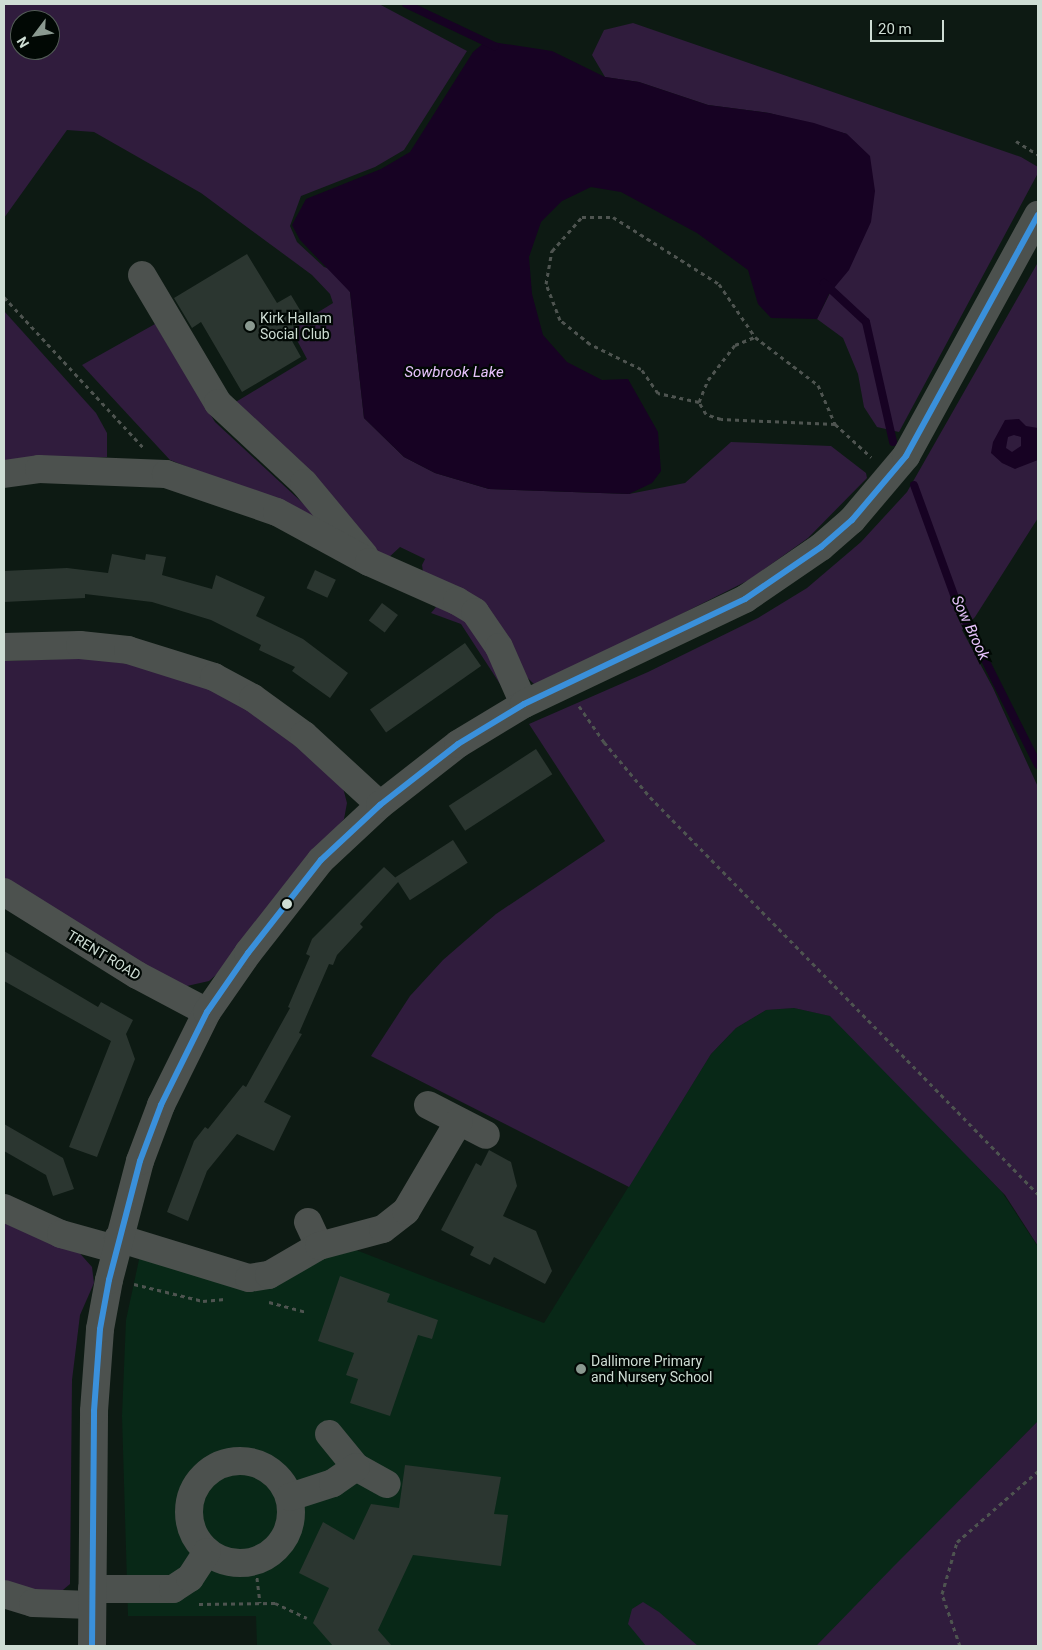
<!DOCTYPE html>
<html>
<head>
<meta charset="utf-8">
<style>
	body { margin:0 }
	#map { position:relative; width:1042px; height:1650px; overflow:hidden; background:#0d1a13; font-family:Roboto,sans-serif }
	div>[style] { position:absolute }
	.built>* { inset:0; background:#082817 }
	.green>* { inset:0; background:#301c3d }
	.water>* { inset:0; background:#170223 }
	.stream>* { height:8px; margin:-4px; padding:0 4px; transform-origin:4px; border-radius:4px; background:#170223 }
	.building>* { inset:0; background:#2b3630; transform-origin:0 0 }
	.path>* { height:3px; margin-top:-1.5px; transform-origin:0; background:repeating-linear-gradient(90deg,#4e5450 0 4px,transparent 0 8px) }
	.minor>* { height:28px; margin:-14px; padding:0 14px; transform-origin:14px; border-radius:14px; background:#4c514e }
	.minor>.ring { margin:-14px; padding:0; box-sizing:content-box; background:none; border:28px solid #4c514e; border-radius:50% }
	.bus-1>* { height:6px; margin:-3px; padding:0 3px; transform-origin:3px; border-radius:3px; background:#3a90db }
	.dots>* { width:14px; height:14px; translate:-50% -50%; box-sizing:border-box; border:2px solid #010804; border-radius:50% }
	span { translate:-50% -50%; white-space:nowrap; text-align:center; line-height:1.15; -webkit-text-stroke:4.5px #010804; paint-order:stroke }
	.poi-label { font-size:14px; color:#ceddd4 }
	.left { translate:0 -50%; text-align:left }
	.street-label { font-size:14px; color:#ceddd4 }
	.water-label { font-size:15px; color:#e7c3fc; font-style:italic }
	.frame { position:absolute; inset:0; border:5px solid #ceddd4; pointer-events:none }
	.north { position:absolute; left:10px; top:10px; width:50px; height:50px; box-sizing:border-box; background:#010804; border:1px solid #535d57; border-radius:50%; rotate:239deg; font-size:14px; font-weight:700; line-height:20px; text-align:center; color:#ceddd4 }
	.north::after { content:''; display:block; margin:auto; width:18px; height:22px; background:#8a9990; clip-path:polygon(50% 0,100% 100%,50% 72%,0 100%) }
	.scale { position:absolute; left:870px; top:20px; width:74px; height:22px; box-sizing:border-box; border:2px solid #ceddd4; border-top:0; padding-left:6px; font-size:15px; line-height:18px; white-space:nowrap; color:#ceddd4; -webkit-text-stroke:4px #010804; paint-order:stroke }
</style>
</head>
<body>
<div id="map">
	<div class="built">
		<i style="clip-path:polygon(794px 1008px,831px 1016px,1002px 1192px,1038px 1247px,1038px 1421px,816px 1646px,257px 1646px,256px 1616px,128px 1616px,122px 1416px,126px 1320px,140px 1255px,234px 1282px,356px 1250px,544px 1323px,711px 1054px,736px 1028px,766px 1010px)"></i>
	</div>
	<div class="green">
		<i style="clip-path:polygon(evenodd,4px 4px,379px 4px,467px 51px,404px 150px,375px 167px,301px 196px,290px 226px,297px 242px,324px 267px,333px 270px,350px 292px,364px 418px,404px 457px,435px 473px,489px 489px,629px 494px,685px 483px,731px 442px,831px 446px,866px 473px,867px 478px,808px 538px,749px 580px,546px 682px,534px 684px,424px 579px,422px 565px,425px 559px,400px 547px,386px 560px,234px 403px,307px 359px,291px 329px,333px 303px,330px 294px,312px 275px,201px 193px,94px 132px,67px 130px,4px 218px,4px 4px,20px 20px,50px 20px,50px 50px,20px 50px,20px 20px)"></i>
		<i style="clip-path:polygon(633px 23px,1021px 157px,1038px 167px,1038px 173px,899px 432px,877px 427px,864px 407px,858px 374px,843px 338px,817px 319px,832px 289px,847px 134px,769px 113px,708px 105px,639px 82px,605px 77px,592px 55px,604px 30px)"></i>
		<i style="clip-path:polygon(1037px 264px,1038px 518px,975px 617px,962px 630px,993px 688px,1038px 787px,1038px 1246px,1005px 1195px,830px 1016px,794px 1008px,766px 1010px,736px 1028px,711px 1054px,629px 1187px,371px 1056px,410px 996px,443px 960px,496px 914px,605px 841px,529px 724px,648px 672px,758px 618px,807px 588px,861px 542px,907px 492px)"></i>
		<i style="clip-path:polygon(4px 311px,96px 413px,107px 433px,107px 457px,4px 463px)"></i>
		<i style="clip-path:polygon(155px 324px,215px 422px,321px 520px,170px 460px,82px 365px)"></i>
		<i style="clip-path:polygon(444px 605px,485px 636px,502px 687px,461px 624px,431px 613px,436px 607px)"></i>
		<i style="clip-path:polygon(83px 658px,131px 664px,205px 685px,251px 709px,342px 784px,347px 803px,344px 819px,291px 880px,225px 967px,209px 981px,178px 988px,4px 881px,4px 661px)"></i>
		<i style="clip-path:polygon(4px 1218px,76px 1249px,92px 1267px,94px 1283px,80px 1315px,72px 1380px,70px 1584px,57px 1595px,4px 1584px)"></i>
		<i style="clip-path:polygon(1038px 1421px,1038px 1646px,816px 1646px,894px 1566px)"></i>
		<i style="clip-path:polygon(643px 1602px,659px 1612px,698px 1646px,646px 1646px,628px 1624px,632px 1609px)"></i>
	</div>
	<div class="water">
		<i style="clip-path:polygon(486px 41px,552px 51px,605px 77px,639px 82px,708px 105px,769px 113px,814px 123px,847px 134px,870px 156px,875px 191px,871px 222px,849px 270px,829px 294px,817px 319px,771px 318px,758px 304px,748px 270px,697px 233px,621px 192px,591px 187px,562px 201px,541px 222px,529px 257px,532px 294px,543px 335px,567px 362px,602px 380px,628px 379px,658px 432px,661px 471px,652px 483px,629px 494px,489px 489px,435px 473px,404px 457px,364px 418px,350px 292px,300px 240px,292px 225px,306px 199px,381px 169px,410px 152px,473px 52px)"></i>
		<i style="clip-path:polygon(evenodd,1019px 419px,1026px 426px,1038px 428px,1038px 460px,1015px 469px,1002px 463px,991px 453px,993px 442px,1005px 420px,1019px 419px,1014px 435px,1021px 437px,1021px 446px,1012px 452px,1006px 448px,1008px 437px,1014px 435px)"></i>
	</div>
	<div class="stream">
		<i style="left:406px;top:4px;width:98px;rotate:25.5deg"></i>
		<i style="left:824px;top:283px;width:57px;rotate:42.9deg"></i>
		<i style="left:866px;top:322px;width:123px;rotate:77.3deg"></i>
		<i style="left:914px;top:485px;width:129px;rotate:70deg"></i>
		<i style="left:958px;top:606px;width:178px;rotate:63.3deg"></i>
	</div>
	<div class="building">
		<i style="clip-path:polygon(247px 254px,277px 303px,291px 295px,306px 320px,287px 332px,301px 357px,242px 392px,201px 322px,192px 328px,174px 298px)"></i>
		<i style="clip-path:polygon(112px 554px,145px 560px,146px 554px,166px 557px,162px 575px,212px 589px,216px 575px,265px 597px,256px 616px,303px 639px,348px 673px,330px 698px,292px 671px,295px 667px,259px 650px,261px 645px,211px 620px,152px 602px,85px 594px,85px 598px,4px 602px,4px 571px,67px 568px,108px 573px)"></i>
		<i style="left:315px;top:570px;width:23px;height:20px;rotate:25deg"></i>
		<i style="left:382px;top:603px;width:20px;height:22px;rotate:37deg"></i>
		<i style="left:465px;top:643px;width:28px;height:116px;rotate:55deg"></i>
		<i style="left:536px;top:749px;width:30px;height:104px;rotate:57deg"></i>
		<i style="left:453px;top:840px;width:27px;height:69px;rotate:57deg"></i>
		<i style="clip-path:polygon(384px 867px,399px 881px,360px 924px,363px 927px,337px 955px,333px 965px,329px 964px,299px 1033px,302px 1034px,264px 1102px,291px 1116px,274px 1151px,237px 1134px,207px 1171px,188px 1221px,167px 1212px,194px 1141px,205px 1127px,208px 1129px,243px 1085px,246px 1087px,290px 1008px,288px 1007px,310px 956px,306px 954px,312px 939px)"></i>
		<i style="clip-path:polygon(4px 951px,98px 1007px,101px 1002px,133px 1020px,126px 1034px,135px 1059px,97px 1157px,69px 1147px,111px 1041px,4px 981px)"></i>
		<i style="clip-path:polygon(4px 1124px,63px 1158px,74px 1189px,53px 1196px,46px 1175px,4px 1151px)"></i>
		<i style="clip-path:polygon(489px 1150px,511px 1162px,517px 1186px,503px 1216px,536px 1231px,552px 1271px,545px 1284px,494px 1257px,490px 1265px,470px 1255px,474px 1247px,441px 1230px,476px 1163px,481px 1166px)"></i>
		<i style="clip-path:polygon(340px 1276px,390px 1294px,387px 1302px,438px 1320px,432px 1339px,418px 1335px,390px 1416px,350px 1403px,358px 1379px,346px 1375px,354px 1353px,318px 1341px)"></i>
		<i style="clip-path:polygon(405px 1465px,501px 1477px,494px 1514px,508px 1515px,501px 1566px,413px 1555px,378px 1630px,392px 1646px,333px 1646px,313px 1623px,329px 1588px,299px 1573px,323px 1522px,354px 1540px,371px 1504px,399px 1508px)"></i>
	</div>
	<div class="path">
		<i style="left:1016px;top:141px;width:26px;rotate:32deg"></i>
		<i style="left:4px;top:297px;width:205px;rotate:47.2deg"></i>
		<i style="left:699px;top:402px;width:42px;rotate:-167.6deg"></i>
		<i style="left:658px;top:393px;width:29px;rotate:-125deg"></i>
		<i style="left:641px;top:369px;width:57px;rotate:-153.9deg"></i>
		<i style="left:590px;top:344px;width:38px;rotate:-141deg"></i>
		<i style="left:560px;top:320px;width:39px;rotate:-111deg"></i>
		<i style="left:546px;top:284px;width:34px;rotate:-80deg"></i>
		<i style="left:552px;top:251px;width:45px;rotate:-48.6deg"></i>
		<i style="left:582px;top:217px;width:31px"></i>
		<i style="left:613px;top:217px;width:125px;rotate:32.3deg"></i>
		<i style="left:719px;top:284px;width:64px;rotate:55.8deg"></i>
		<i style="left:835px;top:424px;width:114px;rotate:-177.5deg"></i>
		<i style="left:721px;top:419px;width:16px;rotate:-162deg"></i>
		<i style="left:706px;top:414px;width:14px;rotate:-120deg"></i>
		<i style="left:699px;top:402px;width:24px;rotate:-68deg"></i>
		<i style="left:708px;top:380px;width:44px;rotate:-52.4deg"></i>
		<i style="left:735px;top:345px;width:22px;rotate:-22deg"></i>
		<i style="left:755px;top:337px;width:79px;rotate:37.3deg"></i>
		<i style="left:818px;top:385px;width:43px;rotate:66.4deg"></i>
		<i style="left:835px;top:424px;width:49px;rotate:42.5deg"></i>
		<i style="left:579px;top:706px;width:44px;rotate:55.2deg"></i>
		<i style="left:604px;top:742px;width:72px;rotate:50.1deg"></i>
		<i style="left:650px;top:797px;width:555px;rotate:45.66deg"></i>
		<i style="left:134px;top:1284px;width:71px;rotate:13.8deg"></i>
		<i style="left:203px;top:1301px;width:22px;rotate:-5deg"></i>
		<i style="left:269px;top:1302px;width:39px;rotate:15deg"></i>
		<i style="left:255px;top:1562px;width:41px;rotate:83deg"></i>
		<i style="left:199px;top:1604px;width:76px;rotate:-0.8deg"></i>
		<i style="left:275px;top:1603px;width:35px;rotate:25deg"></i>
		<i style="left:960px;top:1646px;width:55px;rotate:-109.1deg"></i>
		<i style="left:942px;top:1594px;width:54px;rotate:-73.9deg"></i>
		<i style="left:957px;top:1542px;width:108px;rotate:-41.2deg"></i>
	</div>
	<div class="minor">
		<i style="left:142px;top:275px;width:149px;rotate:59.3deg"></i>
		<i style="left:218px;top:403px;width:117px;rotate:42.9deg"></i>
		<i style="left:304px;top:483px;width:94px;rotate:50.2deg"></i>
		<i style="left:4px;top:474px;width:35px;rotate:-8deg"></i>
		<i style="left:39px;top:469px;width:127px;rotate:2.3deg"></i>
		<i style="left:166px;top:474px;width:117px;rotate:18.9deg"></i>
		<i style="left:277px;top:512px;width:105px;rotate:28.5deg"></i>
		<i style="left:369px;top:562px;width:96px;rotate:23.9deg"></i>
		<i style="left:457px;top:601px;width:21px;rotate:31deg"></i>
		<i style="left:475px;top:612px;width:42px;rotate:55.6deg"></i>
		<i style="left:499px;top:647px;width:62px;rotate:66.3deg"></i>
		<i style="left:4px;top:647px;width:76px;rotate:-1.5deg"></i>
		<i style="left:80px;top:645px;width:48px;rotate:5.9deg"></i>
		<i style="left:128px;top:650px;width:90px;rotate:17.4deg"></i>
		<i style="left:214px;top:677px;width:44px;rotate:28.3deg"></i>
		<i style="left:253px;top:698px;width:63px;rotate:36deg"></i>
		<i style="left:304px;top:735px;width:103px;rotate:42.6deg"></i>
		<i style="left:4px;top:892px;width:157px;rotate:32deg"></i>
		<i style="left:137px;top:975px;width:79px;rotate:27.9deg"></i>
		<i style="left:428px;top:1105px;width:65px;rotate:27.3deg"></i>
		<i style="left:4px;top:1208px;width:63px;rotate:24.5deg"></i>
		<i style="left:61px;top:1234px;width:56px;rotate:15.5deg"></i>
		<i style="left:308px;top:1222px;width:26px;rotate:65deg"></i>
		<i style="left:118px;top:1238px;width:137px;rotate:17deg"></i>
		<i style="left:249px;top:1278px;width:20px;rotate:-9deg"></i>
		<i style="left:269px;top:1275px;width:58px;rotate:-30.1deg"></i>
		<i style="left:319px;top:1246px;width:66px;rotate:-14.9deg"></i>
		<i style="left:383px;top:1229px;width:29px;rotate:-38deg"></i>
		<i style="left:406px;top:1211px;width:104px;rotate:-59.5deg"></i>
		<i style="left:329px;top:1434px;width:43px;rotate:50.7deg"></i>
		<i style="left:356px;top:1467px;width:35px;rotate:29deg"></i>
		<i class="ring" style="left:189px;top:1461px;width:74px;height:74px"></i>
		<i style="left:290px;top:1497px;width:45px;rotate:-18deg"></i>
		<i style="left:333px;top:1483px;width:28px;rotate:-35deg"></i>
		<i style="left:92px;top:1589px;width:81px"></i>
		<i style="left:173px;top:1589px;width:20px;rotate:-33deg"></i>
		<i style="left:190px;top:1578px;width:31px;rotate:-57deg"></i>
		<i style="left:4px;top:1594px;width:30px;rotate:17deg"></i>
		<i style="left:33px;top:1603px;width:58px;rotate:2deg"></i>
		<i style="left:92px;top:1646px;width:235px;rotate:-89.5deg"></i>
		<i style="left:94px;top:1411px;width:82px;rotate:-85.8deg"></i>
		<i style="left:100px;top:1329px;width:50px;rotate:-79.6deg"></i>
		<i style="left:109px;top:1280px;width:123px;rotate:-75.4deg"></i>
		<i style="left:140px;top:1161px;width:60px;rotate:-69.4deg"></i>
		<i style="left:161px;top:1105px;width:104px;rotate:-63.7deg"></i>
		<i style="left:207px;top:1012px;width:72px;rotate:-55.2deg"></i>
		<i style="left:248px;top:953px;width:118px;rotate:-51.9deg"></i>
		<i style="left:321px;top:860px;width:81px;rotate:-43deg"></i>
		<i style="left:380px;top:805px;width:99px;rotate:-38deg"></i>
		<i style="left:458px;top:744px;width:77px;rotate:-31.2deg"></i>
		<i style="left:524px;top:704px;width:245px;rotate:-25.4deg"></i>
		<i style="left:745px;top:599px;width:92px;rotate:-34.4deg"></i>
		<i style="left:821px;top:547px;width:41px;rotate:-41.1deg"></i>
		<i style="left:852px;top:520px;width:84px;rotate:-49.8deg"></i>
		<i style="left:906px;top:456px;width:275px;rotate:-61.3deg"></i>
	</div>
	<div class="bus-1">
		<i style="left:92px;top:1646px;width:235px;rotate:-89.5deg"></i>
		<i style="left:94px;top:1411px;width:82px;rotate:-85.8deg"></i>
		<i style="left:100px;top:1329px;width:50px;rotate:-79.6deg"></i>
		<i style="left:109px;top:1280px;width:123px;rotate:-75.4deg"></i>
		<i style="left:140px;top:1161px;width:60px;rotate:-69.4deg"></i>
		<i style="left:161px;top:1105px;width:104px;rotate:-63.7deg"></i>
		<i style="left:207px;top:1012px;width:72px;rotate:-55.2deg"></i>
		<i style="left:248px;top:953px;width:118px;rotate:-51.9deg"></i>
		<i style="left:321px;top:860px;width:81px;rotate:-43deg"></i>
		<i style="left:380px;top:805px;width:99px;rotate:-38deg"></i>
		<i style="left:458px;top:744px;width:77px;rotate:-31.2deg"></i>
		<i style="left:524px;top:704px;width:245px;rotate:-25.4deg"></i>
		<i style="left:745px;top:599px;width:92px;rotate:-34.4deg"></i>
		<i style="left:821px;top:547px;width:41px;rotate:-41.1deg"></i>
		<i style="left:852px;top:520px;width:84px;rotate:-49.8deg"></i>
		<i style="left:906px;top:456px;width:275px;rotate:-61.3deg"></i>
	</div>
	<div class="dots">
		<i style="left:250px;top:326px;background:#8a9990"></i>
		<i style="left:287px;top:904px;background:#ceddd4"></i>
		<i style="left:581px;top:1369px;background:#8a9990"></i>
	</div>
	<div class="poi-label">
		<span class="left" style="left:260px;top:326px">Kirk Hallam<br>Social Club</span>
		<span class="left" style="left:591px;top:1369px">Dallimore Primary<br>and Nursery School</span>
	</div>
	<div class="street-label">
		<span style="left:104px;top:955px;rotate:31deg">TRENT ROAD</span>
	</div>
	<div class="water-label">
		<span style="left:454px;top:373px">Sowbrook Lake</span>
		<span style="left:970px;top:628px;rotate:65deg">Sow Brook</span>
	</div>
	<div class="frame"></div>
	<div class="north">N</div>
	<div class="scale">20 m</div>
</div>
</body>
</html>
